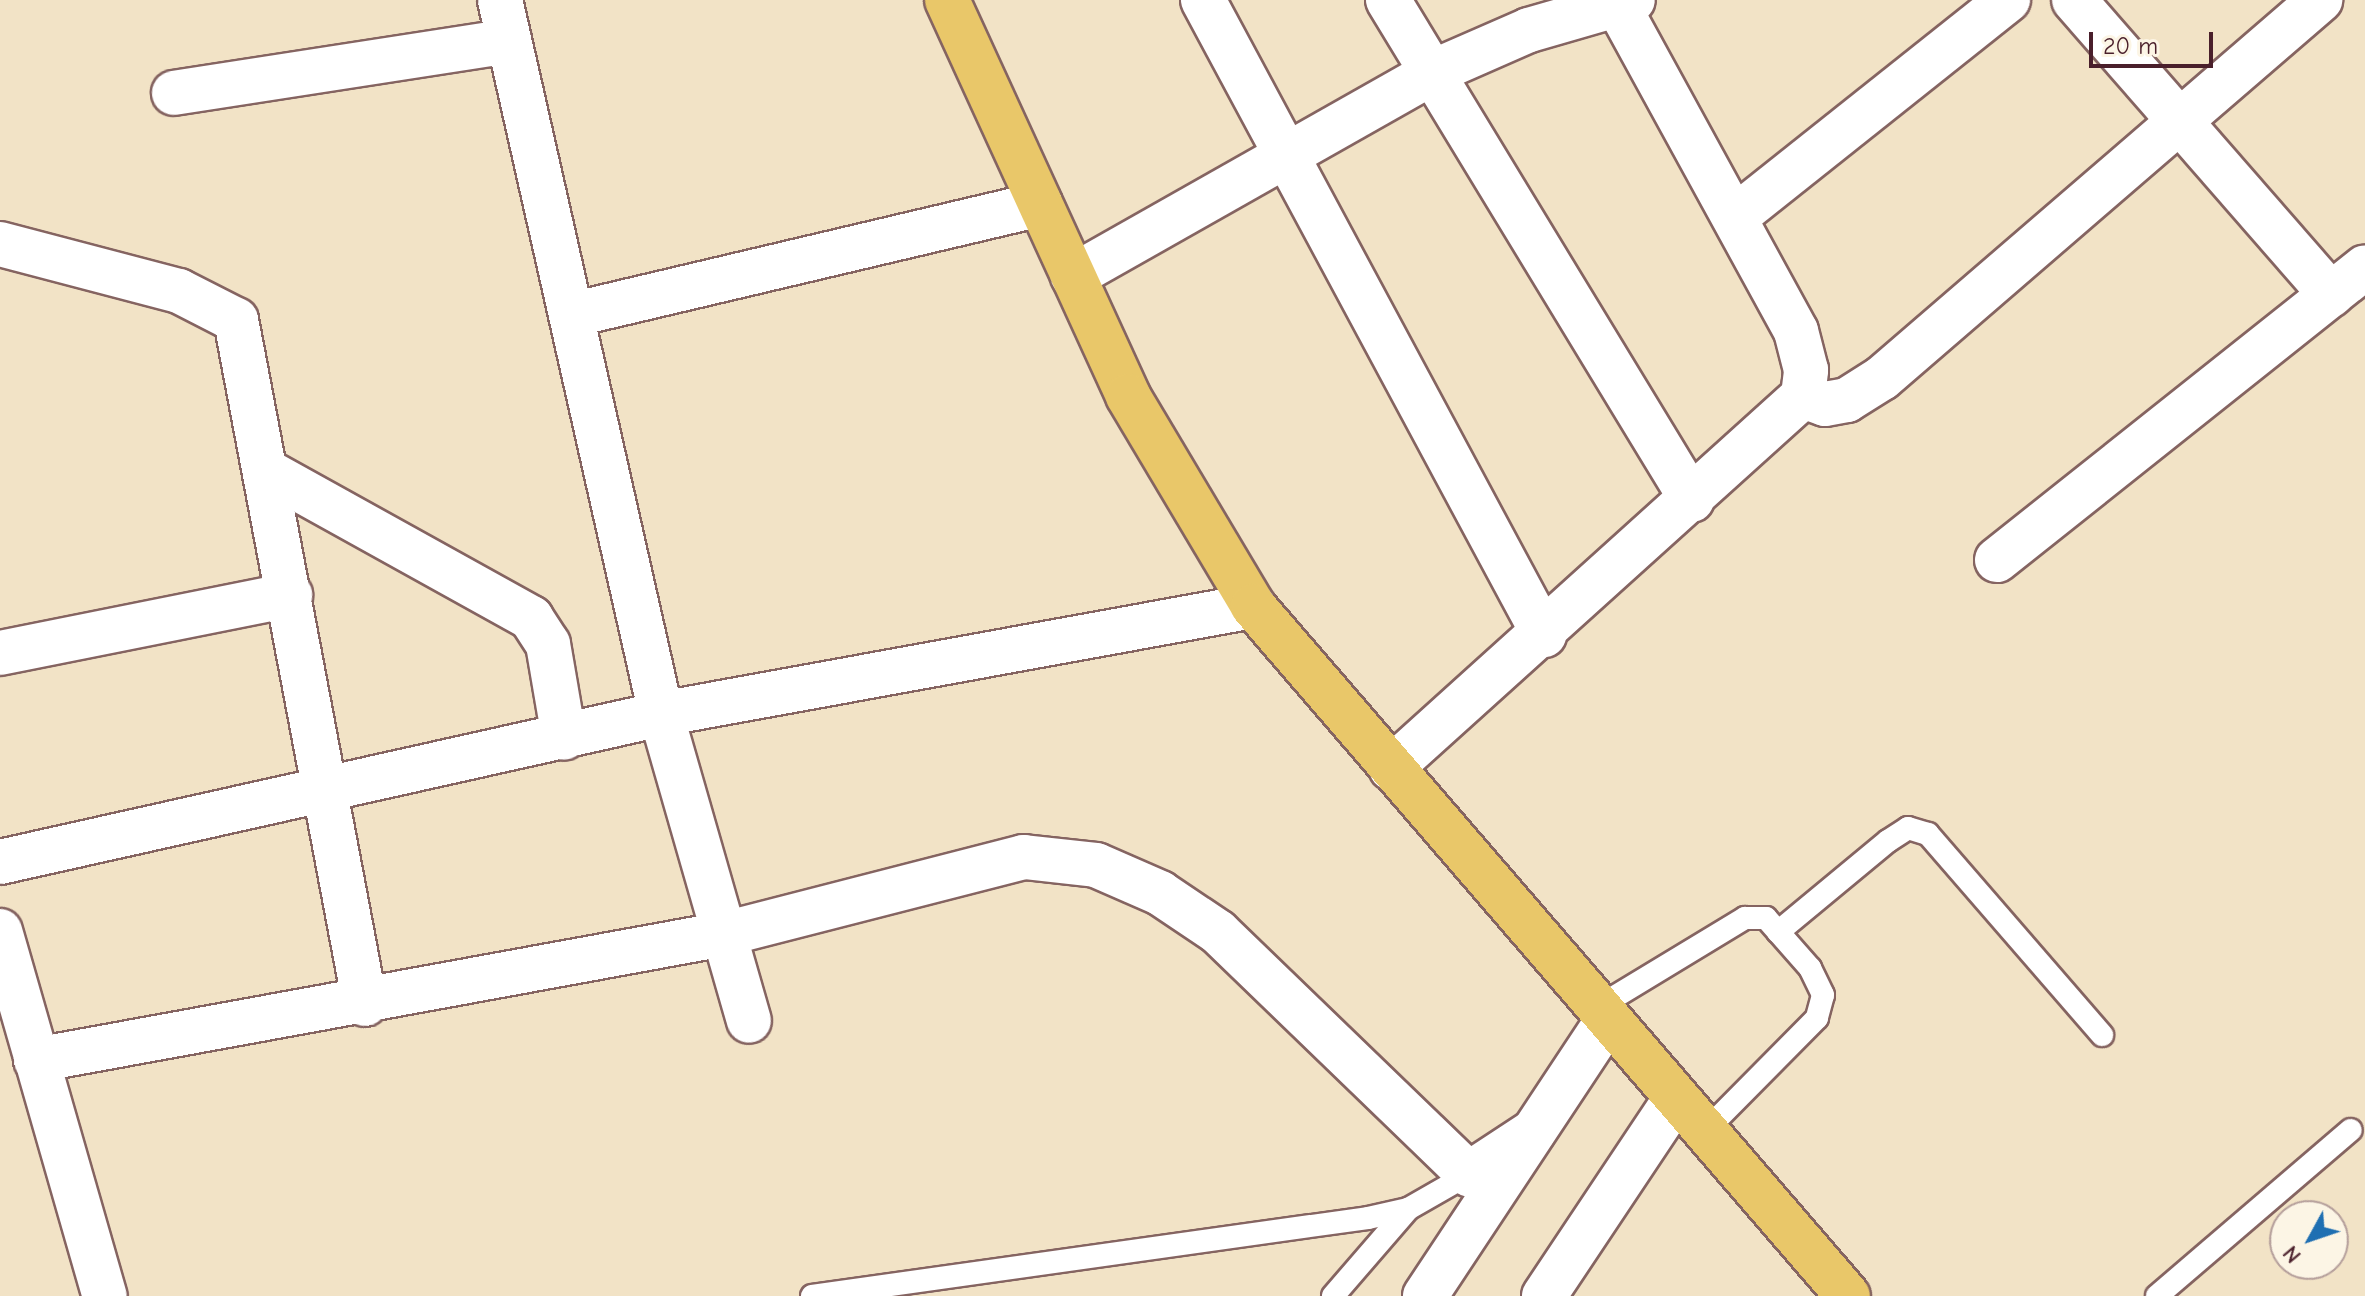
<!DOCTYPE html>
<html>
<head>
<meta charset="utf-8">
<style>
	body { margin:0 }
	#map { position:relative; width:2365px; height:1296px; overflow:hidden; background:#f2e3c6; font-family:"Comic Neue",sans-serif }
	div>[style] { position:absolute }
	.roads { filter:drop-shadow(2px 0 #856461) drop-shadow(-2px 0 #856461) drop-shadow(0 2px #856461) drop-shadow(0 -2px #856461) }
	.service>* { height:22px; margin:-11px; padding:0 11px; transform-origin:11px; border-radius:11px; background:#fff }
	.minor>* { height:44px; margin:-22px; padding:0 22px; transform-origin:22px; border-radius:22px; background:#fff }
	.tertiary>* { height:44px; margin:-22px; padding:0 22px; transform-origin:22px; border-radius:22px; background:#fff }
	.trunk>* { height:44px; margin:-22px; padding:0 22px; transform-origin:22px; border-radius:22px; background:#e9c769 }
	span { translate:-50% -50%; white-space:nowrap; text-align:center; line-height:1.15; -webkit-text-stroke:6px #fcf5e5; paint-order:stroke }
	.north { position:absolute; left:2269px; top:1200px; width:80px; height:80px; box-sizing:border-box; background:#fcf5e5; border:2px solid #b59f9b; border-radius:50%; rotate:230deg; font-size:22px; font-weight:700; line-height:32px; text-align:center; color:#4a1f2b }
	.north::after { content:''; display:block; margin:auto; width:28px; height:36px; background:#1f6fb2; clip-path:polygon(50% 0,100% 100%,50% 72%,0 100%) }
	.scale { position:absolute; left:2089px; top:32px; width:124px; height:36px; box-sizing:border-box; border:4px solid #4a1f2b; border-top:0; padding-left:10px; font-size:24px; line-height:28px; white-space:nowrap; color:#4a1f2b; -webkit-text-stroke:6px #fcf5e5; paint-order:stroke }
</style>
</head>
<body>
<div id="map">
	<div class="roads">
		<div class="service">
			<i style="left:1778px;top:932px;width:143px;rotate:-39.6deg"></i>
			<i style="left:1888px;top:841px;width:24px;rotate:-33deg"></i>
			<i style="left:1908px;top:828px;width:21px;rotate:17deg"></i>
			<i style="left:1928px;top:834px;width:266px;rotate:49.1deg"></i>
			<i style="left:1598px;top:1007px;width:172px;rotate:-31.2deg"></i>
			<i style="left:1745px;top:918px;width:21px"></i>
			<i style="left:1766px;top:918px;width:67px;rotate:48.7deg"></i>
			<i style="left:1810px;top:968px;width:30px;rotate:64deg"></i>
			<i style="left:1823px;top:995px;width:24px;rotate:105deg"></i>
			<i style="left:1817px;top:1018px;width:159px;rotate:134.7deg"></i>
			<i style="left:812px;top:1296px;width:561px;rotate:-7.99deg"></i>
			<i style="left:1368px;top:1218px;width:41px;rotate:-12.7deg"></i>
			<i style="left:1408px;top:1209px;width:70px;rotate:-29.8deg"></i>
			<i style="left:1333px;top:1296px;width:115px;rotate:-49.2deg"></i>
			<i style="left:2157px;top:1296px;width:255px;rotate:-40.6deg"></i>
		</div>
		<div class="minor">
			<i style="left:500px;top:0;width:732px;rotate:77.29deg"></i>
			<i style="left:661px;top:714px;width:319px;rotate:74deg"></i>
			<i style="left:1203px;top:0;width:721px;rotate:61.76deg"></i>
			<i style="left:1388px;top:0;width:585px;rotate:58.7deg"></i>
			<i style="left:2074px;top:0;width:391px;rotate:48.9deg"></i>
			<i style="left:174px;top:93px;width:339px;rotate:-8.8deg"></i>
			<i style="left:1735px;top:217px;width:349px;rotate:-38.5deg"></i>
			<i style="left:0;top:244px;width:185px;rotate:14.7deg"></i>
			<i style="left:179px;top:291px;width:64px;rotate:27deg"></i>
			<i style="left:236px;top:320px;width:696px;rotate:79.32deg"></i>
			<i style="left:571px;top:315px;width:482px;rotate:-13.3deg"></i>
			<i style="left:1803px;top:396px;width:23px;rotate:20deg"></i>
			<i style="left:1825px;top:404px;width:22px;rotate:-10deg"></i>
			<i style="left:1847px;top:400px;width:41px;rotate:-32.2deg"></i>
			<i style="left:1882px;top:378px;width:579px;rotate:-40.79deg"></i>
			<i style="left:268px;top:472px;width:301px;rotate:29deg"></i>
			<i style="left:531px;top:618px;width:31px;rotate:57deg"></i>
			<i style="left:548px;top:644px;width:95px;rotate:80.3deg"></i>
			<i style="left:1997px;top:560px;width:470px;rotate:-38.5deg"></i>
			<i style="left:0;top:653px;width:296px;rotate:-11.3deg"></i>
			<i style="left:1391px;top:768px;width:555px;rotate:-42.08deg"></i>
			<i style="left:1803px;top:396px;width:26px;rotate:-83deg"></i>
			<i style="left:1806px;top:370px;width:40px;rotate:-104.4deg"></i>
			<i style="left:1796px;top:331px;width:377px;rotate:-118.7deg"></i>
			<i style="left:0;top:862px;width:677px;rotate:-12.62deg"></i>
			<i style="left:661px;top:714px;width:602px;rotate:-10.34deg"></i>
			<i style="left:0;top:931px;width:380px;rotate:74deg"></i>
			<i style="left:36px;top:1060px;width:699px;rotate:-10.38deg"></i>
			<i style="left:724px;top:934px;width:310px;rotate:-14.4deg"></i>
			<i style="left:1024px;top:857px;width:72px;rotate:6.3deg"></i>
			<i style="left:1096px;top:865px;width:70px;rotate:23.6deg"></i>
			<i style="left:1160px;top:893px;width:70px;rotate:33.9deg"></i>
			<i style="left:1218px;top:932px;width:349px;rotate:44deg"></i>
			<i style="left:1469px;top:1174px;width:77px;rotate:-33.3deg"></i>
			<i style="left:1425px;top:1296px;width:332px;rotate:-56.5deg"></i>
			<i style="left:1544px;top:1296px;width:238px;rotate:-56.3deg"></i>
		</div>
		<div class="tertiary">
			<i style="left:1073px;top:276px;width:414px;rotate:-29.5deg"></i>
			<i style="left:1433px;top:72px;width:105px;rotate:-23.6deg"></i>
			<i style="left:1529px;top:30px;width:108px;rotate:-16.1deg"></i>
		</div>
		<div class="trunk">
			<i style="left:947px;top:0;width:435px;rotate:65.4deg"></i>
			<i style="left:1128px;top:396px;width:244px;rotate:59.2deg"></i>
			<i style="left:1253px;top:606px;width:911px;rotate:49.23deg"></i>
		</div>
	</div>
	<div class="north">N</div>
	<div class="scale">20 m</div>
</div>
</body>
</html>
